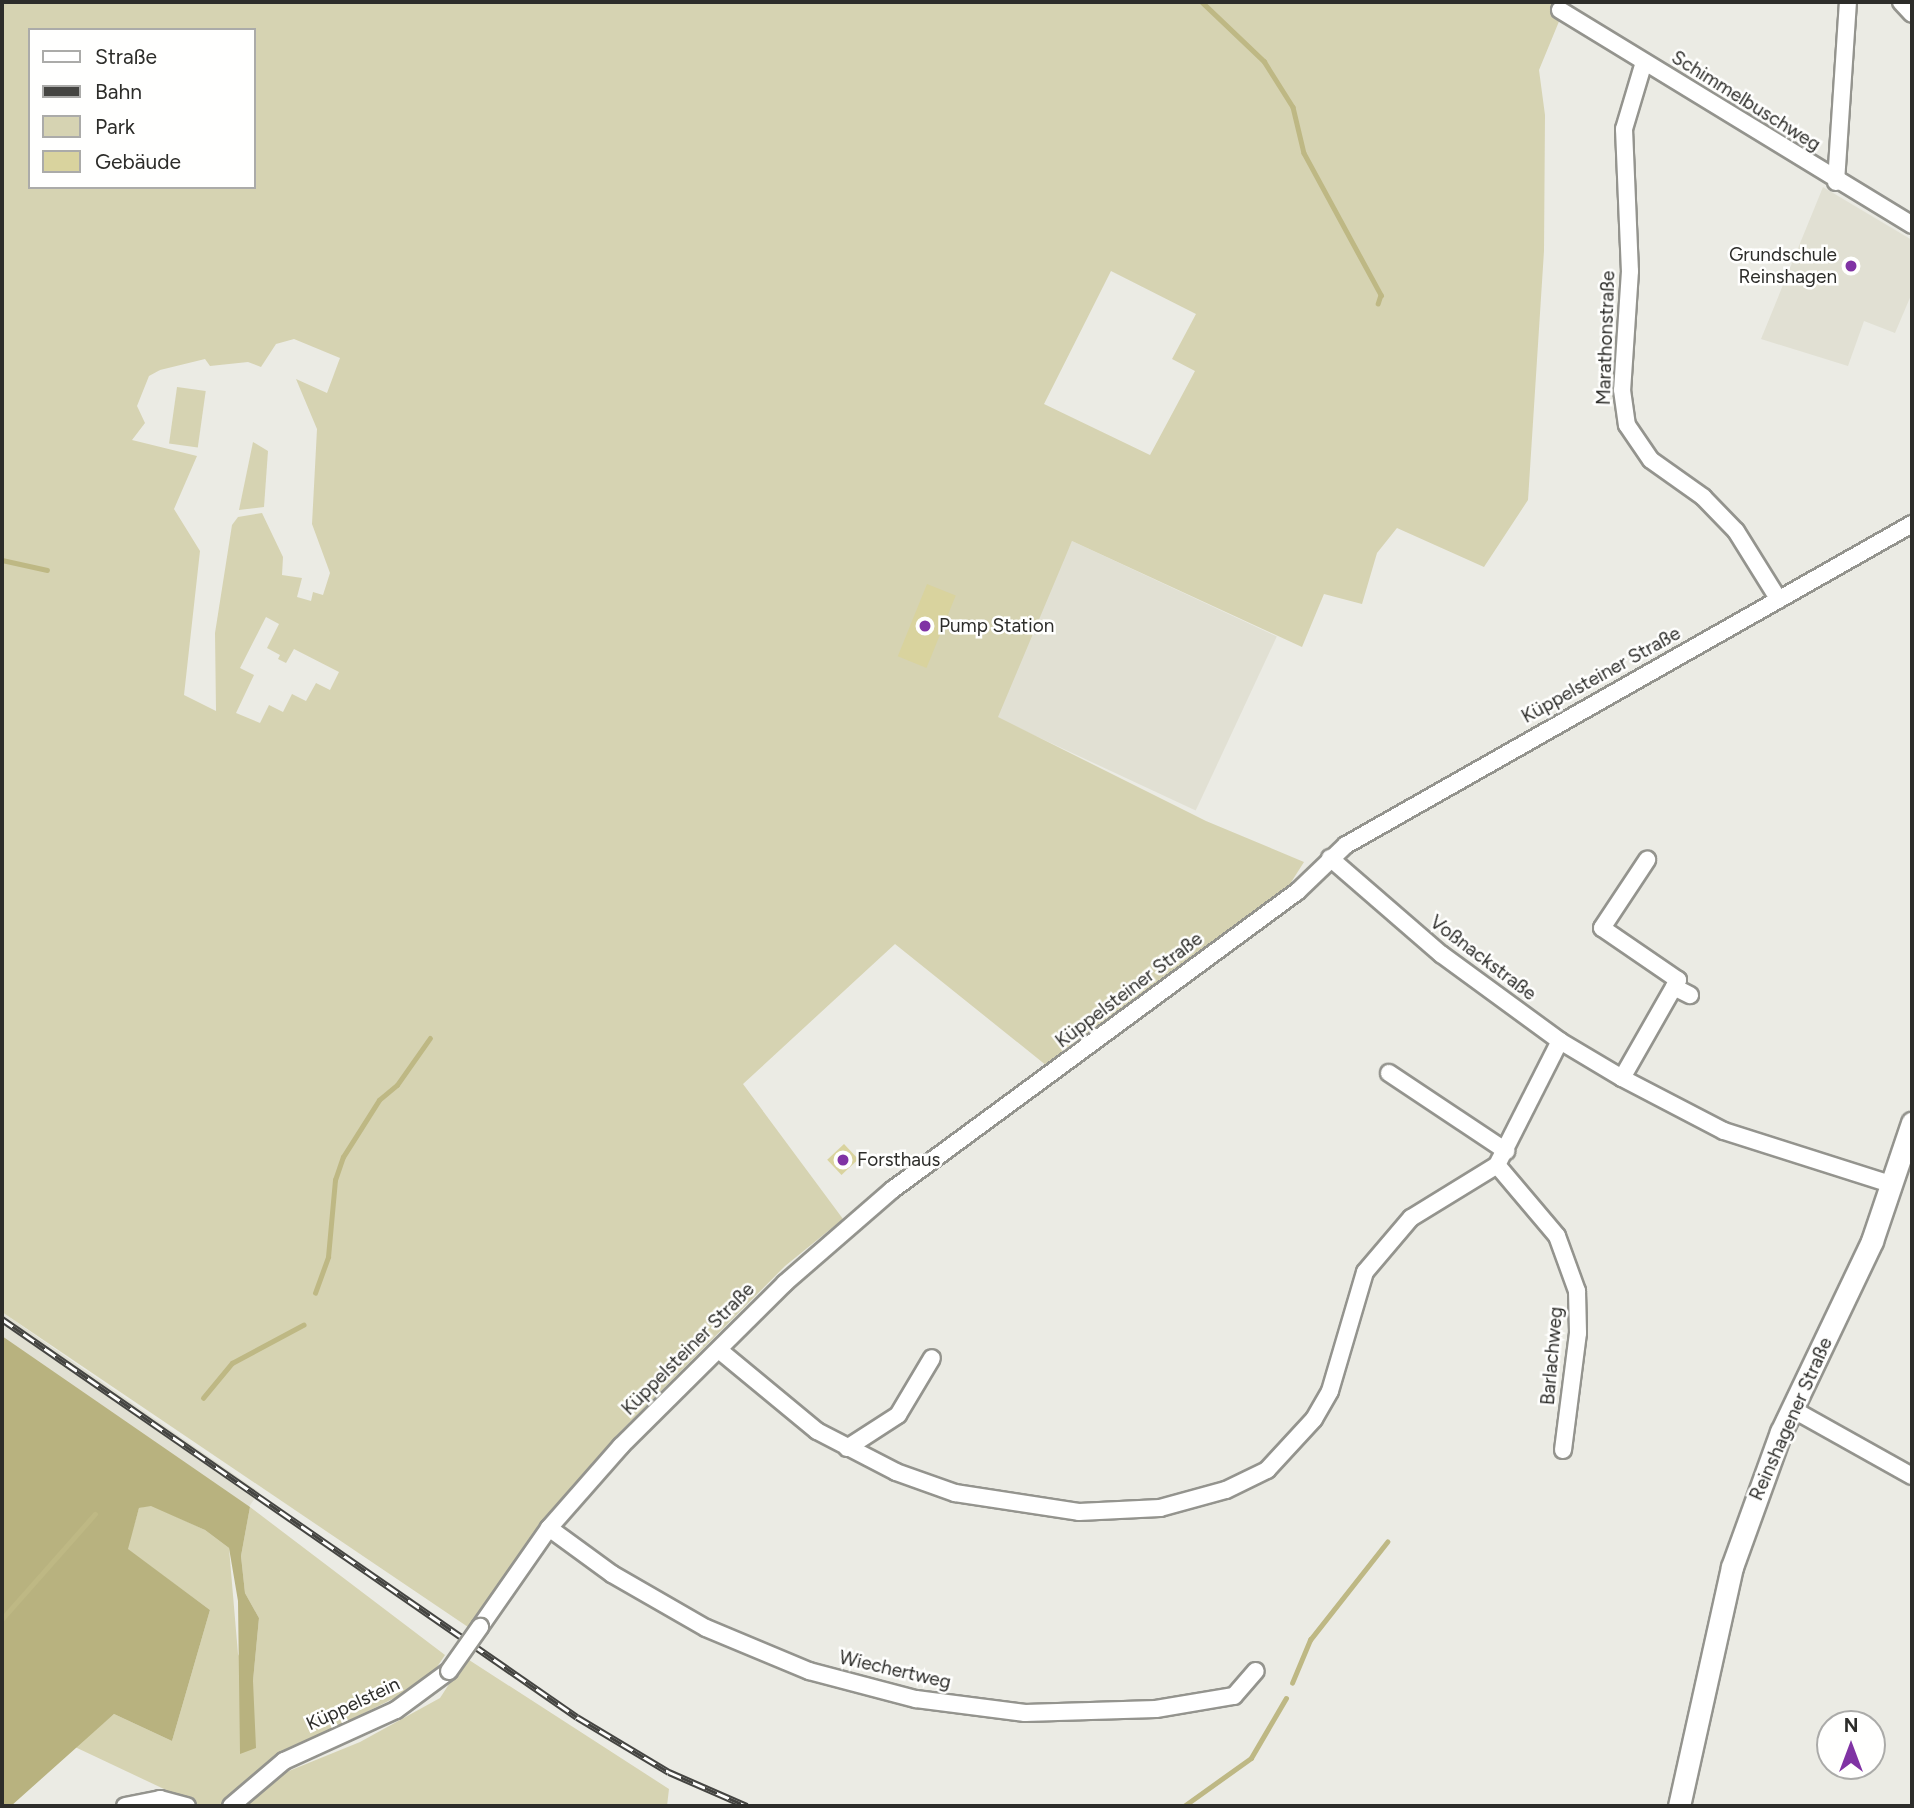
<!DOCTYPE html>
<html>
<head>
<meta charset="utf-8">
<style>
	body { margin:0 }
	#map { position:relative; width:1914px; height:1808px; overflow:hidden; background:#ebebe4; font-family:Figtree,sans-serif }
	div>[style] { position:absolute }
	.built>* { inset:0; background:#e1e0d3; transform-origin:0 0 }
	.green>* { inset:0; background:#d6d3b2; transform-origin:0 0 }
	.forest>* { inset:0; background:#b8b27f }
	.stream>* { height:4.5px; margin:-2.25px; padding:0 2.25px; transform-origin:2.25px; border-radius:2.25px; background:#beb884 }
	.building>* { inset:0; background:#d9d39e; transform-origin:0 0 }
	.roads { filter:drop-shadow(2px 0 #94948e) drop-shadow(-2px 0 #94948e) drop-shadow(0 2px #94948e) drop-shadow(0 -2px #94948e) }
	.street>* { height:16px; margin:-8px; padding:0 8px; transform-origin:8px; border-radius:8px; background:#fff }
	.secondary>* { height:21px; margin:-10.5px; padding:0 10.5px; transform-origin:10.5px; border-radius:10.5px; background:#fff }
	.rail>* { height:7px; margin-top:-3.5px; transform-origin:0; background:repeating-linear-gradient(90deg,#fffffe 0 13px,#454542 0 26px); box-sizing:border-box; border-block:2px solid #454542 }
	.bridges { filter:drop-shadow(2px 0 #94948e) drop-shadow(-2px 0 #94948e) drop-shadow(0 2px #94948e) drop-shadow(0 -2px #94948e) }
	.street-bridge>* { height:16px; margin:-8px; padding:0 8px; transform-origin:8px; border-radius:8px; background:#fff }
	.dots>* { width:19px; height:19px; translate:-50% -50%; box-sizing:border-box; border:4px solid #fffffe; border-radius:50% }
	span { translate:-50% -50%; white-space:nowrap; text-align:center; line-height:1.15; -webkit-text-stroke:5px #fffffe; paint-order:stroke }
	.street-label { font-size:19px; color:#2d2d2a }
	.poi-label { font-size:19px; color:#2d2d2a }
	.right { translate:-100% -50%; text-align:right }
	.left { translate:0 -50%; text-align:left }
	.frame { position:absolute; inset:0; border:4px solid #2d2d2a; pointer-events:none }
	.legend { position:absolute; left:28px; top:28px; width:228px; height:161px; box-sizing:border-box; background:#fffffe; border:2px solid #ababa9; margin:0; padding:9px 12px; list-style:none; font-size:21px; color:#2d2d2a }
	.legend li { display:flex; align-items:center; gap:14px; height:35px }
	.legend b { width:35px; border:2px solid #ababa9 }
	.north { position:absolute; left:1816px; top:1710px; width:70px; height:70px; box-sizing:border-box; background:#fffffe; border:2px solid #ababa9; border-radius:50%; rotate:0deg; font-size:19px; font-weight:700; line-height:28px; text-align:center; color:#2d2d2a }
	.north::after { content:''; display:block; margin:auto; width:24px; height:32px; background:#8033a4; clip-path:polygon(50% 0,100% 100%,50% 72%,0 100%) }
</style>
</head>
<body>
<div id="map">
	<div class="built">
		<i style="clip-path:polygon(1823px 187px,1912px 240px,1912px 293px,1895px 333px,1864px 321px,1848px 366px,1761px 339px)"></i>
		<i style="left:1072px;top:541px;width:226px;height:192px;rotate:25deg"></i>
		<i style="left:2px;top:1312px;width:314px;height:24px;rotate:35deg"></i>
	</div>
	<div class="green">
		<i style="clip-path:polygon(evenodd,2px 2px,1567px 2px,1539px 70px,1545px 115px,1544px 251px,1528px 500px,1484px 567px,1397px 528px,1377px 553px,1362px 604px,1324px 594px,1302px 647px,1072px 541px,998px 717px,1206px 821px,1304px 862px,1290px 884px,1047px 1066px,895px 944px,743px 1084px,843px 1219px,785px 1266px,619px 1433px,468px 1627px,2px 1312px,2px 2px,30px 30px,254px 30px,254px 187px,30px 187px,30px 30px,2px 2px,1111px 271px,1196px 314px,1172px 359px,1195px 371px,1150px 455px,1044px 404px,1111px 271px,2px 2px,294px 339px,340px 358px,327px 393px,296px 379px,317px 429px,312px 524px,330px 573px,323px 595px,313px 592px,311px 601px,297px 597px,302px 578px,282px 575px,283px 557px,262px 513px,238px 517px,232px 525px,215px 633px,216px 711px,184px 695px,200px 551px,174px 509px,197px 456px,132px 440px,145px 423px,137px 406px,149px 376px,160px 370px,205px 359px,210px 366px,248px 362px,261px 367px,276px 344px,294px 339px,2px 2px,266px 617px,279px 624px,267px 648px,280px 655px,278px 659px,286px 663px,294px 649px,339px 672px,330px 690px,316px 683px,306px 701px,292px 694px,283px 712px,269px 705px,260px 723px,236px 713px,254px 675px,240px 668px,266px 617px)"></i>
		<i style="left:177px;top:387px;width:29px;height:57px;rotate:8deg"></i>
		<i style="clip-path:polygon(253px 442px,268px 451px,264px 507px,239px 510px)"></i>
		<i style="clip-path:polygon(151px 1505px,205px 1530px,229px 1548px,238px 1654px,253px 1681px,259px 1618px,245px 1593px,241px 1556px,250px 1507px,445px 1655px,427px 1682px,281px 1754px,218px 1806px,200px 1806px,75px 1747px,114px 1714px,172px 1741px,210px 1610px,127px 1549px,139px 1508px)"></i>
		<i style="clip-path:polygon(466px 1658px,669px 1789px,667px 1806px,243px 1806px,279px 1775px,360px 1742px,440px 1698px)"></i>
	</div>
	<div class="forest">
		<i style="clip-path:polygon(2px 1336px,250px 1507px,241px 1556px,245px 1593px,259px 1618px,253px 1681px,256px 1748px,240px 1754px,238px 1601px,229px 1548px,205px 1530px,151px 1506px,139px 1508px,128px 1549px,210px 1610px,172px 1741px,114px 1714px,11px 1806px,2px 1806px)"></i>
	</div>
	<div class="stream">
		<i style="left:1202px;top:2px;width:86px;rotate:43.6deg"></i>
		<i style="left:1264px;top:61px;width:54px;rotate:57.8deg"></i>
		<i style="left:1293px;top:107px;width:47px;rotate:76.6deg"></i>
		<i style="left:1304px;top:153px;width:162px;rotate:61.5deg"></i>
		<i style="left:1381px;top:295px;width:9px;rotate:108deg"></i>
		<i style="left:2px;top:560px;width:46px;rotate:12.5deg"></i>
		<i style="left:315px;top:1293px;width:38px;rotate:-70deg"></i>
		<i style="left:328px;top:1257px;width:77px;rotate:-84.8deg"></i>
		<i style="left:335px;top:1180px;width:24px;rotate:-71deg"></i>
		<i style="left:343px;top:1157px;width:67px;rotate:-57.7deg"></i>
		<i style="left:379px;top:1100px;width:23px;rotate:-40deg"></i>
		<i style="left:397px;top:1085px;width:57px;rotate:-54.9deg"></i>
		<i style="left:203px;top:1398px;width:45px;rotate:-50.4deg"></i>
		<i style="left:232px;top:1363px;width:81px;rotate:-28.2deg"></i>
		<i style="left:2px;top:1619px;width:140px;rotate:-48.5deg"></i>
		<i style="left:1292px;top:1683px;width:47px;rotate:-67.3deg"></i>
		<i style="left:1310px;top:1640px;width:125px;rotate:-51.8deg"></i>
		<i style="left:1184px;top:1806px;width:82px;rotate:-35.6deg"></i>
		<i style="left:1251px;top:1758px;width:69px;rotate:-59.7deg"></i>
	</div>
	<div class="building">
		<i style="left:927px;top:584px;width:31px;height:78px;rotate:22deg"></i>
		<i style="left:844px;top:1144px;width:21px;height:23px;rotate:47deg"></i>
	</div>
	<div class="roads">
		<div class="street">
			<i style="left:1901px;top:2px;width:16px;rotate:47deg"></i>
			<i style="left:1560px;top:10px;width:412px;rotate:31.4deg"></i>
			<i style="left:1644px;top:62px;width:70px;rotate:106.6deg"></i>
			<i style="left:1624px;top:129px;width:142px;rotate:87.6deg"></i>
			<i style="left:1630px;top:271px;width:119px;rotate:93.8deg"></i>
			<i style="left:1622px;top:390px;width:35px;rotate:82deg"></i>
			<i style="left:1627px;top:425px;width:42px;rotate:55.6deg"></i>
			<i style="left:1651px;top:460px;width:64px;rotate:35.4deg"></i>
			<i style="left:1703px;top:497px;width:47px;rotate:45.9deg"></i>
			<i style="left:1736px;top:531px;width:81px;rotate:58.1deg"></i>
			<i style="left:1836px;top:182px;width:180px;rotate:-86.2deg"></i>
			<i style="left:1330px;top:858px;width:147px;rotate:40.9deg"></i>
			<i style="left:1441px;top:954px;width:147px;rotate:36.2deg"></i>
			<i style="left:1560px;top:1041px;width:72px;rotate:30.8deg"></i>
			<i style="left:1622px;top:1078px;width:115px;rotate:27.5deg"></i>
			<i style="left:1724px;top:1131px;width:177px;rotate:17.7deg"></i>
			<i style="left:1674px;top:987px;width:18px;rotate:27deg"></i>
			<i style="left:1389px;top:1073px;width:141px;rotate:33.7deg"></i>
			<i style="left:1622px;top:1078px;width:113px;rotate:-60.3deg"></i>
			<i style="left:1678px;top:980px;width:92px;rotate:-145.6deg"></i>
			<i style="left:1602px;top:928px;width:82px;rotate:-56.5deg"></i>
			<i style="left:1497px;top:1165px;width:93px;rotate:49.8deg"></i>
			<i style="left:1557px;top:1236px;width:59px;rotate:70deg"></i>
			<i style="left:1577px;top:1291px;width:42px;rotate:88.6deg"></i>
			<i style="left:1578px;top:1333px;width:118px;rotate:97.3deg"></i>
			<i style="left:719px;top:1350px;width:127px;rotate:39.6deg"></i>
			<i style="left:817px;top:1431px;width:89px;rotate:27.4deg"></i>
			<i style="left:896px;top:1472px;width:63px;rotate:19.6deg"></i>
			<i style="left:955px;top:1493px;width:125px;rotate:8.7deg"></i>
			<i style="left:1079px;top:1512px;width:81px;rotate:-2.8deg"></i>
			<i style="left:1160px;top:1508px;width:68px;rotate:-15.3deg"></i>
			<i style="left:1226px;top:1490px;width:46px;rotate:-26deg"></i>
			<i style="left:1267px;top:1470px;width:69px;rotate:-47.3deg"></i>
			<i style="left:1314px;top:1419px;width:32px;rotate:-60deg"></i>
			<i style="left:1330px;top:1391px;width:124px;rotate:-73.6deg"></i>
			<i style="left:1365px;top:1272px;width:71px;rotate:-49.6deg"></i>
			<i style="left:1411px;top:1218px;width:101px;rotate:-31.6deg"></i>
			<i style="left:1497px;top:1165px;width:139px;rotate:-63.1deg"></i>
			<i style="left:1792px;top:1409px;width:137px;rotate:29.2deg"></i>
			<i style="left:847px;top:1448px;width:61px;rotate:-32.9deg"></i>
			<i style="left:898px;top:1415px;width:66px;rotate:-59.2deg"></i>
			<i style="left:549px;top:1528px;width:78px;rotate:36.1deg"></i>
			<i style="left:612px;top:1574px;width:108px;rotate:29.9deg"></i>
			<i style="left:706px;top:1628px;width:112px;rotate:22.7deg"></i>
			<i style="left:809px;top:1671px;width:111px;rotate:14.7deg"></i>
			<i style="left:916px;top:1699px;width:110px;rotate:7.3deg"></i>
			<i style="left:1025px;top:1713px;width:131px;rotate:-1.7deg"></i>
			<i style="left:1156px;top:1709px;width:79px;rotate:-9.5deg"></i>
			<i style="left:1234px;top:1696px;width:33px;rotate:-49deg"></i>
			<i style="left:480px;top:1627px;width:121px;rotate:-55.1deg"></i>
			<i style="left:549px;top:1528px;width:109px;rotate:-48.7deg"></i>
			<i style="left:621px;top:1446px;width:231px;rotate:-44.8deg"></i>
			<i style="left:785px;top:1283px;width:142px;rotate:-41deg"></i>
			<i style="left:892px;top:1190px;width:504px;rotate:-36.37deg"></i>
			<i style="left:1298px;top:891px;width:66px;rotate:-43.8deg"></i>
			<i style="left:1346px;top:845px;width:651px;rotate:-29.56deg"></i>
			<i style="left:125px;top:1806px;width:36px;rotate:-11deg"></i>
			<i style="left:160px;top:1799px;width:28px;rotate:15deg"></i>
			<i style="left:231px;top:1806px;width:70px;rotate:-40.3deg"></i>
			<i style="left:284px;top:1761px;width:123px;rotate:-24.5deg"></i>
			<i style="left:396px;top:1710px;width:66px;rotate:-36.3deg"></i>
		</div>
		<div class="secondary">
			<i style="left:1679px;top:1806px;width:245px;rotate:-77.5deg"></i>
			<i style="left:1732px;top:1567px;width:144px;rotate:-70.1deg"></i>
			<i style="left:1781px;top:1432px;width:212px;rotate:-64.5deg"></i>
			<i style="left:1872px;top:1241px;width:125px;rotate:-71.3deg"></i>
		</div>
	</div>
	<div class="rail">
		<i style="left:2px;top:1319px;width:699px;rotate:34.69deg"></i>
		<i style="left:577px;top:1717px;width:107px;rotate:30.9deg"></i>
		<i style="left:669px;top:1772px;width:85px;rotate:23.6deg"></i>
	</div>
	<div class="bridges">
		<div class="street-bridge">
			<i style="left:449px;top:1671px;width:54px;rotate:-54.8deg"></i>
		</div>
	</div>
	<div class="dots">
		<i style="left:1851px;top:266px;background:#8033a4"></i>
		<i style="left:925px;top:626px;background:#8033a4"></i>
		<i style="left:843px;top:1160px;background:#8033a4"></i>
	</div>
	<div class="street-label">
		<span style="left:1746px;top:101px;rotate:32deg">Schimmelbuschweg</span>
		<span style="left:1606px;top:338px;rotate:-88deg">Marathonstraße</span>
		<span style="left:1601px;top:675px;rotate:-29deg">Küppelsteiner Straße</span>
		<span style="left:1483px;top:958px;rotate:37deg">Voßnackstraße</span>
		<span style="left:1129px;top:990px;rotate:-37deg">Küppelsteiner Straße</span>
		<span style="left:688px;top:1349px;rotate:-45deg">Küppelsteiner Straße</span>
		<span style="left:1552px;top:1356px;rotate:-85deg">Barlachweg</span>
		<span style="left:1791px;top:1419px;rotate:-66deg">Reinshagener Straße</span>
		<span style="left:895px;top:1670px;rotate:13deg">Wiechertweg</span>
		<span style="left:353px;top:1704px;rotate:-25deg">Küppelstein</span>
	</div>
	<div class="poi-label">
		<span class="right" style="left:1837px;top:266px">Grundschule<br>Reinshagen</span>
		<span class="left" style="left:939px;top:626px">Pump Station</span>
		<span class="left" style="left:857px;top:1160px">Forsthaus</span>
	</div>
	<div class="frame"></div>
	<ul class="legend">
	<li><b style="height:9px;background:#fff"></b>Straße</li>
	<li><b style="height:9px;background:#454542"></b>Bahn</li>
	<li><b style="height:19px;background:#d6d3b2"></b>Park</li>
	<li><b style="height:19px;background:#d9d39e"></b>Gebäude</li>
	</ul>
	<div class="north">N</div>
</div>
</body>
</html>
